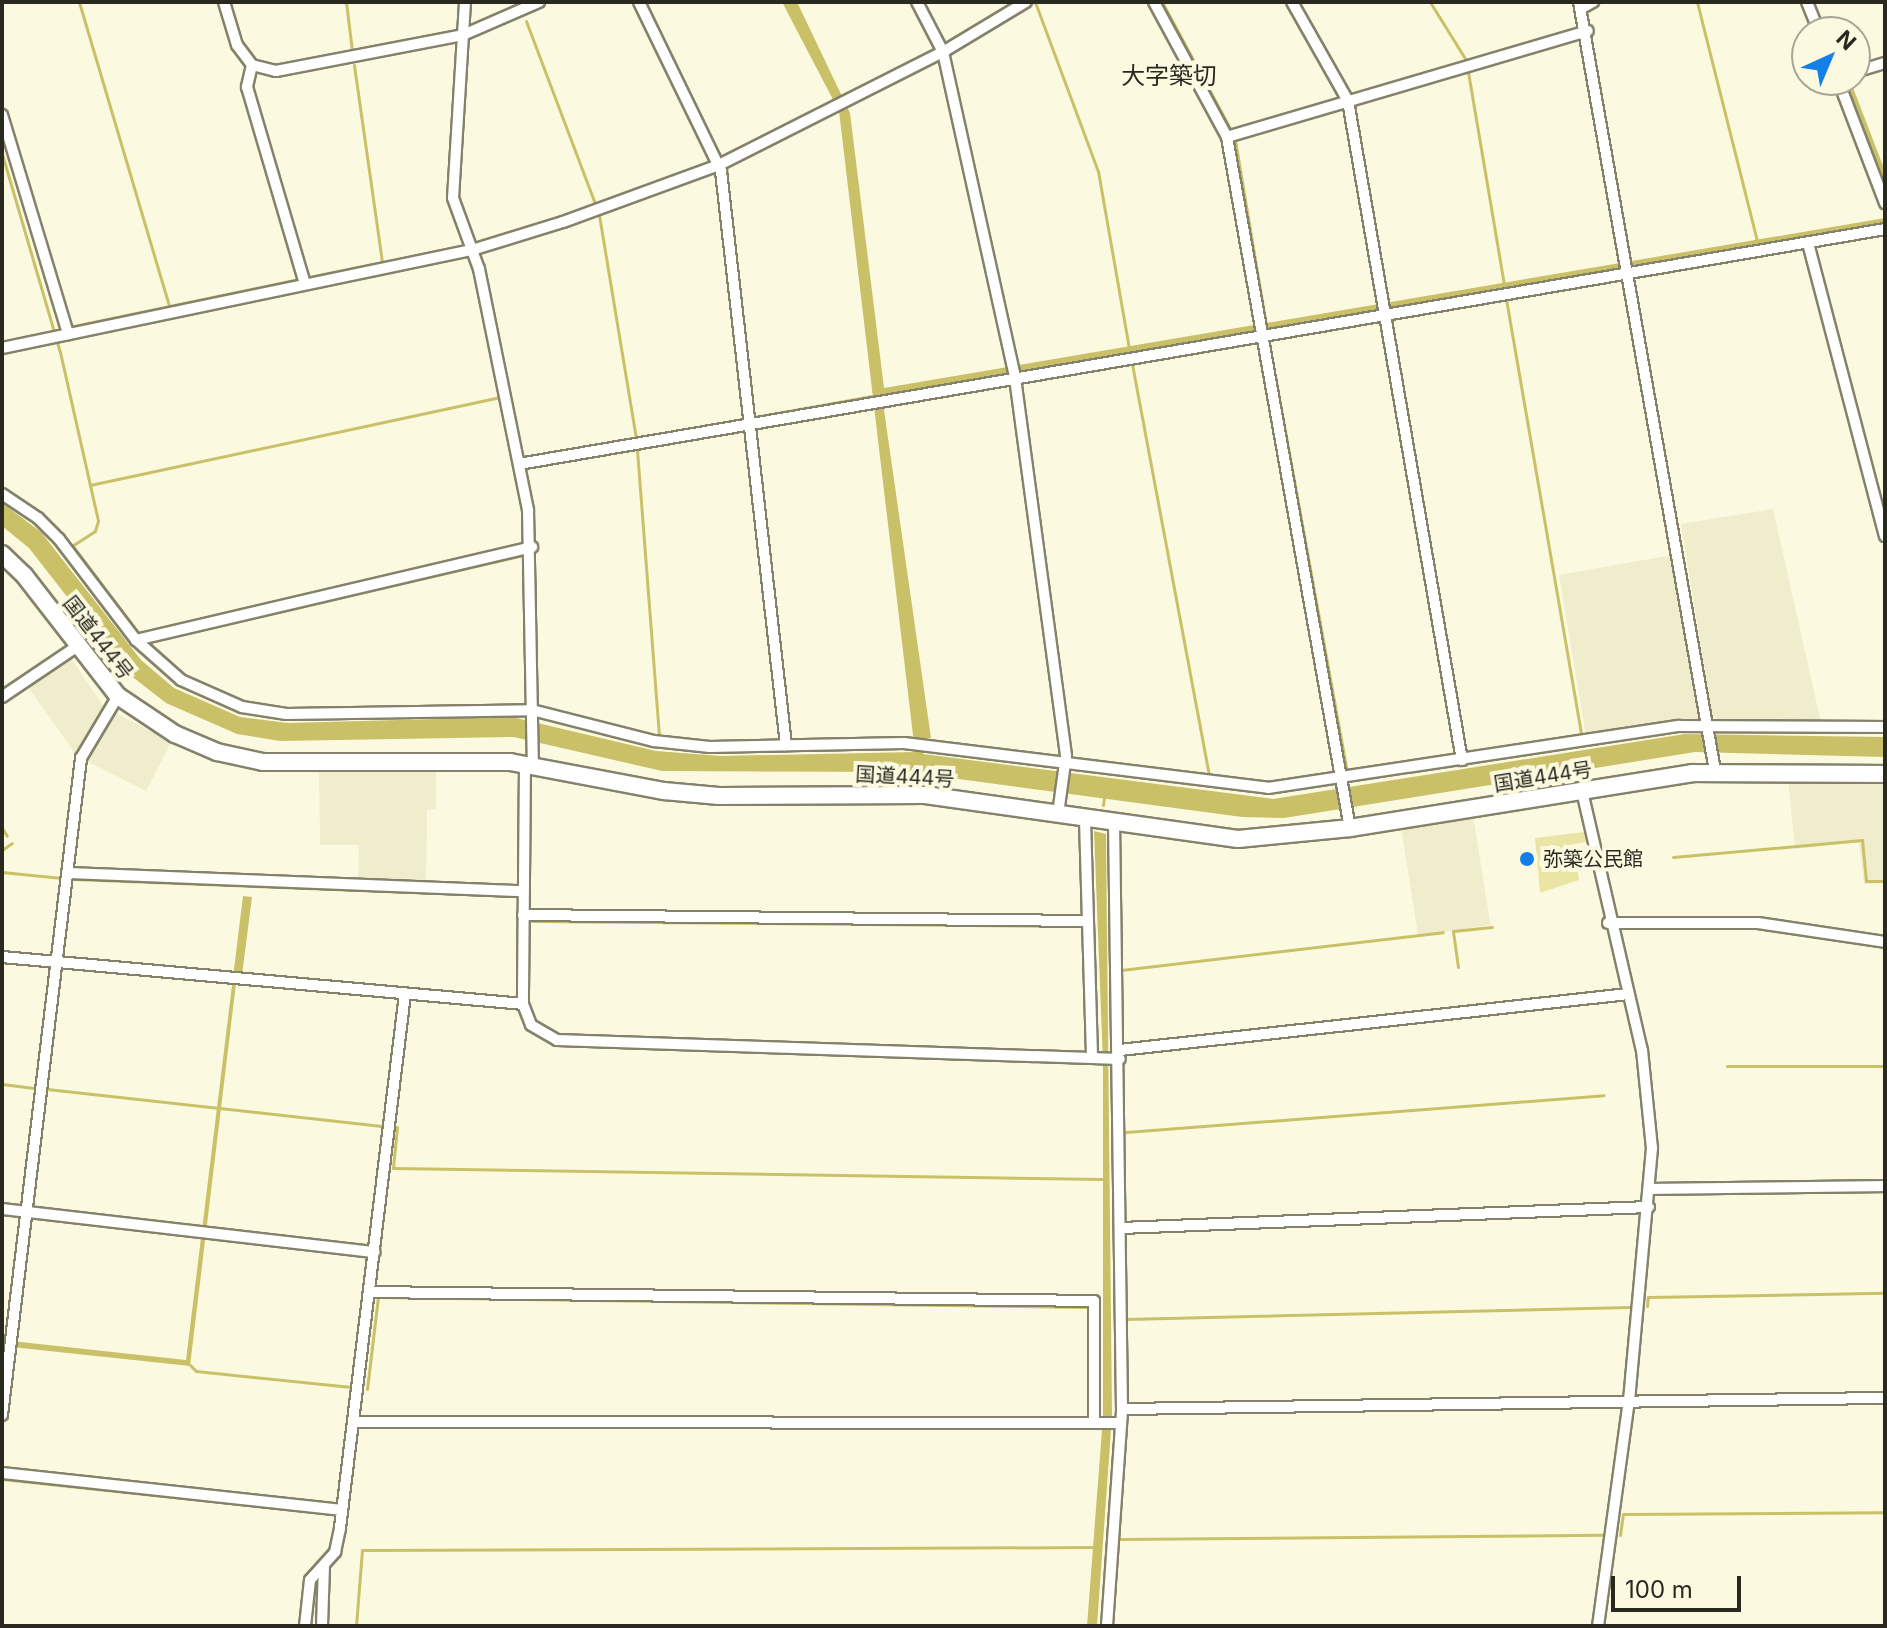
<!DOCTYPE html>
<html>
<head>
<meta charset="utf-8">
<style>
	body { margin:0 }
	#map { position:relative; width:1887px; height:1628px; overflow:hidden; background:#fbfae0; font-family:Inter,"Noto Sans JP",sans-serif }
	div>[style] { position:absolute }
	.built>* { inset:0; background:#f0edcc; transform-origin:0 0 }
	.green>* { inset:0; background:#ebe5a5 }
	.water>* { inset:0; background:#c9c067 }
	.stream>* { height:3px; margin:-1.5px; padding:0 1.5px; transform-origin:1.5px; border-radius:1.5px; background:#c9c067 }
	.roads { filter:drop-shadow(2px 0 #84826b) drop-shadow(-2px 0 #84826b) drop-shadow(0 2px #84826b) drop-shadow(0 -2px #84826b) }
	.minor>* { height:10px; margin:-5px; padding:0 5px; transform-origin:5px; border-radius:5px; background:#fff }
	.highway>* { height:16px; margin:-8px; padding:0 8px; transform-origin:8px; border-radius:8px; background:#fff }
	.dots>* { width:22px; height:22px; translate:-50% -50%; box-sizing:border-box; border:4px solid #fbfae0; border-radius:50% }
	span { translate:-50% -50%; white-space:nowrap; text-align:center; line-height:1.15; -webkit-text-stroke:8px #fbfae0; paint-order:stroke }
	.street-label { font-size:20px; color:#2a2920 }
	.poi-label { font-size:20px; color:#2a2920 }
	.left { translate:0 -50%; text-align:left }
	.quarter-label { font-size:24px; color:#2a2920 }
	.frame { position:absolute; inset:0; border:4px solid #2a2920; pointer-events:none }
	.north { position:absolute; left:1791px; top:16px; width:80px; height:80px; box-sizing:border-box; background:#fbfae0; border:2px solid #a7a693; border-radius:50%; rotate:44deg; font-size:22px; font-weight:700; line-height:32px; text-align:center; color:#2a2920 }
	.north::after { content:''; display:block; margin:auto; width:28px; height:36px; background:#147fe6; clip-path:polygon(50% 0,100% 100%,50% 72%,0 100%) }
	.scale { position:absolute; left:1611px; top:1576px; width:130px; height:36px; box-sizing:border-box; border:4px solid #2a2920; border-top:0; padding-left:10px; font-size:24px; line-height:28px; white-space:nowrap; color:#2a2920; -webkit-text-stroke:6px #fbfae0; paint-order:stroke }
</style>
</head>
<body>
<div id="map">
	<div class="built">
		<i style="clip-path:polygon(1773px 509px,1821px 723px,1722px 722px,1712px 715px,1681px 524px)"></i>
		<i style="clip-path:polygon(1672px 555px,1701px 713px,1697px 721px,1586px 736px,1559px 575px)"></i>
		<i style="clip-path:polygon(69px 655px,104px 707px,171px 742px,146px 791px,77px 756px,26px 684px)"></i>
		<i style="clip-path:polygon(319px 770px,436px 770px,436px 809px,427px 810px,426px 884px,358px 882px,359px 845px,320px 845px)"></i>
		<i style="clip-path:polygon(1788px 779px,1885px 782px,1885px 883px,1864px 884px,1859px 842px,1795px 849px)"></i>
		<i style="left:1473px;top:815px;width:111px;height:73px;rotate:81deg"></i>
	</div>
	<div class="green">
		<i style="clip-path:polygon(1584px 832px,1586px 842px,1564px 846px,1565px 858px,1589px 856px,1590px 863px,1577px 866px,1579px 880px,1540px 893px,1535px 838px)"></i>
	</div>
	<div class="water">
		<i style="clip-path:polygon(782px 2px,797px 2px,850px 113px,884px 388px,1885px 218px,1882px 225px,882px 396px,931px 738px,925px 738px,923px 754px,1273px 799px,1685px 734px,1885px 737px,1885px 757px,1695px 752px,1284px 818px,1242px 817px,907px 772px,662px 771px,514px 737px,280px 741px,237px 734px,166px 703px,125px 671px,29px 548px,2px 526px,2px 503px,41px 532px,141px 660px,174px 688px,240px 717px,288px 723px,512px 717px,656px 751px,721px 756px,915px 752px,839px 111px)"></i>
		<i style="clip-path:polygon(1850px 80px,1885px 171px,1885px 186px,1844px 82px)"></i>
		<i style="clip-path:polygon(1094px 831px,1106px 834px,1112px 1416px,1097px 1626px,1087px 1626px,1103px 1417px,1103px 1062px)"></i>
		<i style="clip-path:polygon(243px 896px,252px 897px,242px 975px,237px 975px,190px 1366px,2px 1346px,2px 1340px,186px 1360px)"></i>
	</div>
	<div class="stream">
		<i style="left:79px;top:2px;width:317px;rotate:73.5deg"></i>
		<i style="left:346px;top:2px;width:49px;rotate:83deg"></i>
		<i style="left:1035px;top:2px;width:180px;rotate:69.6deg"></i>
		<i style="left:1098px;top:171px;width:180px;rotate:80.1deg"></i>
		<i style="left:1162px;top:2px;width:145px;rotate:61.7deg"></i>
		<i style="left:1430px;top:2px;width:68px;rotate:58.2deg"></i>
		<i style="left:1466px;top:60px;width:234px;rotate:80.4deg"></i>
		<i style="left:1697px;top:2px;width:245px;rotate:75.9deg"></i>
		<i style="left:526px;top:21px;width:198px;rotate:69.3deg"></i>
		<i style="left:1235px;top:140px;width:188px;rotate:80.5deg"></i>
		<i style="left:2px;top:154px;width:206px;rotate:73.7deg"></i>
		<i style="left:60px;top:352px;width:173px;rotate:77.3deg"></i>
		<i style="left:98px;top:521px;width:10px;rotate:107deg"></i>
		<i style="left:95px;top:531px;width:30px;rotate:147deg"></i>
		<i style="left:599px;top:215px;width:226px;rotate:80.6deg"></i>
		<i style="left:636px;top:438px;width:109px;rotate:-10.1deg"></i>
		<i style="left:309px;top:277px;width:75px;rotate:-11.6deg"></i>
		<i style="left:382px;top:262px;width:199px;rotate:-98.1deg"></i>
		<i style="left:1506px;top:299px;width:445px;rotate:80.2deg"></i>
		<i style="left:69px;top:327px;width:235px;rotate:-11.8deg"></i>
		<i style="left:1132px;top:364px;width:420px;rotate:79.4deg"></i>
		<i style="left:1275px;top:376px;width:403px;rotate:79.7deg"></i>
		<i style="left:754px;top:417px;width:120px;rotate:-10.1deg"></i>
		<i style="left:637px;top:450px;width:287px;rotate:85.6deg"></i>
		<i style="left:90px;top:485px;width:416px;rotate:-12.1deg"></i>
		<i style="left:72px;top:545px;width:111px;rotate:53deg"></i>
		<i style="left:261px;top:616px;width:269px;rotate:-13.1deg"></i>
		<i style="left:1103px;top:805px;width:7px;rotate:-82deg"></i>
		<i style="left:2px;top:828px;width:9px;rotate:58deg"></i>
		<i style="left:2px;top:850px;width:12px;rotate:-35deg"></i>
		<i style="left:1673px;top:857px;width:190px;rotate:-5.1deg"></i>
		<i style="left:1862px;top:840px;width:41px;rotate:84.4deg"></i>
		<i style="left:1866px;top:881px;width:19px"></i>
		<i style="left:2px;top:872px;width:60px;rotate:5.7deg"></i>
		<i style="left:73px;top:879px;width:446px;rotate:2.2deg"></i>
		<i style="left:532px;top:921px;width:550px;rotate:0.52deg"></i>
		<i style="left:1458px;top:967px;width:36px;rotate:-98deg"></i>
		<i style="left:1453px;top:931px;width:39px;rotate:-6deg"></i>
		<i style="left:1121px;top:970px;width:324px;rotate:-6.7deg"></i>
		<i style="left:1727px;top:1066px;width:158px"></i>
		<i style="left:2px;top:1084px;width:32px;rotate:7deg"></i>
		<i style="left:47px;top:1089px;width:339px;rotate:6.3deg"></i>
		<i style="left:397px;top:1127px;width:41px;rotate:95.6deg"></i>
		<i style="left:393px;top:1168px;width:711px;rotate:0.89deg"></i>
		<i style="left:1126px;top:1132px;width:479px;rotate:-4.4deg"></i>
		<i style="left:1647px;top:1306px;width:9px;rotate:-84deg"></i>
		<i style="left:1648px;top:1297px;width:237px;rotate:-1deg"></i>
		<i style="left:1126px;top:1319px;width:504px;rotate:-1.36deg"></i>
		<i style="left:190px;top:1365px;width:8px;rotate:45deg"></i>
		<i style="left:196px;top:1371px;width:156px;rotate:5.9deg"></i>
		<i style="left:367px;top:1389px;width:93px;rotate:-83.2deg"></i>
		<i style="left:378px;top:1297px;width:710px;rotate:0.81deg"></i>
		<i style="left:2px;top:1479px;width:306px;rotate:6deg"></i>
		<i style="left:1620px;top:1535px;width:21px;rotate:-82deg"></i>
		<i style="left:1623px;top:1514px;width:262px;rotate:-0.4deg"></i>
		<i style="left:1118px;top:1539px;width:485px;rotate:-0.5deg"></i>
		<i style="left:356px;top:1626px;width:76px;rotate:-85.5deg"></i>
		<i style="left:362px;top:1550px;width:733px;rotate:-0.23deg"></i>
	</div>
	<div class="roads">
		<div class="minor">
			<i style="left:224px;top:2px;width:45px;rotate:73.2deg"></i>
			<i style="left:237px;top:45px;width:25px;rotate:53deg"></i>
			<i style="left:252px;top:65px;width:25px;rotate:14deg"></i>
			<i style="left:276px;top:71px;width:190px;rotate:-10.9deg"></i>
			<i style="left:463px;top:35px;width:83px;rotate:-23.5deg"></i>
			<i style="left:465px;top:2px;width:196px;rotate:93.5deg"></i>
			<i style="left:453px;top:198px;width:76px;rotate:69.9deg"></i>
			<i style="left:479px;top:269px;width:246px;rotate:78.5deg"></i>
			<i style="left:528px;top:510px;width:256px;rotate:88.9deg"></i>
			<i style="left:639px;top:2px;width:188px;rotate:64.1deg"></i>
			<i style="left:721px;top:171px;width:578px;rotate:83.54deg"></i>
			<i style="left:917px;top:2px;width:56px;rotate:62.5deg"></i>
			<i style="left:943px;top:52px;width:334px;rotate:77.5deg"></i>
			<i style="left:1015px;top:378px;width:381px;rotate:82.3deg"></i>
			<i style="left:1066px;top:756px;width:59px;rotate:97.9deg"></i>
			<i style="left:1154px;top:2px;width:153px;rotate:61.6deg"></i>
			<i style="left:1227px;top:137px;width:702px;rotate:79.91deg"></i>
			<i style="left:1292px;top:2px;width:114px;rotate:60.5deg"></i>
			<i style="left:1348px;top:101px;width:669px;rotate:80.19deg"></i>
			<i style="left:1579px;top:2px;width:781px;rotate:79.97deg"></i>
			<i style="left:1807px;top:2px;width:32px;rotate:68deg"></i>
			<i style="left:1582px;top:8px;width:13px;rotate:-29deg"></i>
			<i style="left:252px;top:65px;width:23px;rotate:103deg"></i>
			<i style="left:247px;top:87px;width:205px;rotate:73.6deg"></i>
			<i style="left:1855px;top:72px;width:31px;rotate:-17deg"></i>
			<i style="left:1838px;top:80px;width:132px;rotate:69.1deg"></i>
			<i style="left:2px;top:115px;width:229px;rotate:73.2deg"></i>
			<i style="left:1227px;top:137px;width:376px;rotate:-16.4deg"></i>
			<i style="left:1808px;top:243px;width:303px;rotate:75.3deg"></i>
			<i style="left:2px;top:348px;width:480px;rotate:-11.8deg"></i>
			<i style="left:472px;top:250px;width:95px;rotate:-17.1deg"></i>
			<i style="left:563px;top:222px;width:166px;rotate:-20.1deg"></i>
			<i style="left:719px;top:165px;width:251px;rotate:-26.8deg"></i>
			<i style="left:943px;top:52px;width:97px;rotate:-31.1deg"></i>
			<i style="left:519px;top:464px;width:1386px;rotate:-9.76deg"></i>
			<i style="left:2px;top:494px;width:43px;rotate:33.7deg"></i>
			<i style="left:38px;top:518px;width:30px;rotate:45deg"></i>
			<i style="left:59px;top:539px;width:127px;rotate:52.7deg"></i>
			<i style="left:136px;top:640px;width:60px;rotate:41.6deg"></i>
			<i style="left:181px;top:680px;width:67px;rotate:23.9deg"></i>
			<i style="left:242px;top:707px;width:45px;rotate:9deg"></i>
			<i style="left:286px;top:714px;width:246px;rotate:-0.9deg"></i>
			<i style="left:532px;top:710px;width:126px;rotate:14.3deg"></i>
			<i style="left:654px;top:741px;width:56px;rotate:6.1deg"></i>
			<i style="left:710px;top:747px;width:194px;rotate:-1.2deg"></i>
			<i style="left:904px;top:743px;width:367px;rotate:7deg"></i>
			<i style="left:1268px;top:788px;width:416px;rotate:-8.6deg"></i>
			<i style="left:1679px;top:726px;width:206px;rotate:0.3deg"></i>
			<i style="left:136px;top:640px;width:407px;rotate:-13.2deg"></i>
			<i style="left:2px;top:697px;width:89px;rotate:-34deg"></i>
			<i style="left:525px;top:764px;width:240px;rotate:90.5deg"></i>
			<i style="left:523px;top:1004px;width:22px;rotate:69deg"></i>
			<i style="left:531px;top:1025px;width:30px;rotate:30deg"></i>
			<i style="left:557px;top:1040px;width:563px;rotate:1.93deg"></i>
			<i style="left:1582px;top:791px;width:266px;rotate:77deg"></i>
			<i style="left:1642px;top:1050px;width:99px;rotate:84.2deg"></i>
			<i style="left:1652px;top:1148px;width:253px;rotate:95.2deg"></i>
			<i style="left:1629px;top:1400px;width:228px;rotate:97.8deg"></i>
			<i style="left:68px;top:873px;width:456px;rotate:2.3deg"></i>
			<i style="left:523px;top:915px;width:565px;rotate:0.61deg"></i>
			<i style="left:1088px;top:921px;width:102px;rotate:-91.7deg"></i>
			<i style="left:1088px;top:921px;width:137px;rotate:88.3deg"></i>
			<i style="left:1608px;top:923px;width:150px"></i>
			<i style="left:1758px;top:923px;width:128px;rotate:8.5deg"></i>
			<i style="left:2px;top:957px;width:523px;rotate:5.15deg"></i>
			<i style="left:1120px;top:1050px;width:511px;rotate:-6.29deg"></i>
			<i style="left:1651px;top:1189px;width:234px;rotate:-0.7deg"></i>
			<i style="left:2px;top:1209px;width:375px;rotate:6.6deg"></i>
			<i style="left:1121px;top:1228px;width:528px;rotate:-2.28deg"></i>
			<i style="left:370px;top:1292px;width:724px;rotate:0.71deg"></i>
			<i style="left:1094px;top:1301px;width:122px;rotate:90deg"></i>
			<i style="left:1122px;top:1409px;width:763px;rotate:-0.83deg"></i>
			<i style="left:2px;top:1415px;width:662px;rotate:-83.14deg"></i>
			<i style="left:81px;top:758px;width:72px;rotate:-59.2deg"></i>
			<i style="left:355px;top:1422px;width:765px;rotate:0.07deg"></i>
			<i style="left:2px;top:1473px;width:342px;rotate:6.2deg"></i>
			<i style="left:305px;top:1626px;width:46px;rotate:-83.8deg"></i>
			<i style="left:310px;top:1580px;width:38px;rotate:-48deg"></i>
			<i style="left:335px;top:1552px;width:25px;rotate:-78deg"></i>
			<i style="left:340px;top:1528px;width:538px;rotate:-83.06deg"></i>
			<i style="left:322px;top:1626px;width:60px;rotate:-88.1deg"></i>
			<i style="left:1107px;top:1626px;width:218px;rotate:-86deg"></i>
			<i style="left:1122px;top:1409px;width:586px;rotate:-90.78deg"></i>
		</div>
		<div class="highway">
			<i style="left:2px;top:554px;width:30px;rotate:44deg"></i>
			<i style="left:24px;top:575px;width:153px;rotate:52.2deg"></i>
			<i style="left:118px;top:696px;width:69px;rotate:33.7deg"></i>
			<i style="left:175px;top:734px;width:46px;rotate:23.2deg"></i>
			<i style="left:217px;top:752px;width:47px;rotate:12.3deg"></i>
			<i style="left:263px;top:762px;width:247px"></i>
			<i style="left:510px;top:762px;width:157px;rotate:10.7deg"></i>
			<i style="left:664px;top:791px;width:55px;rotate:5.2deg"></i>
			<i style="left:719px;top:796px;width:206px;rotate:-0.3deg"></i>
			<i style="left:925px;top:795px;width:316px;rotate:8deg"></i>
			<i style="left:1238px;top:839px;width:113px;rotate:-5.6deg"></i>
			<i style="left:1350px;top:828px;width:346px;rotate:-9.1deg"></i>
			<i style="left:1692px;top:773px;width:193px;rotate:0.3deg"></i>
		</div>
	</div>
	<div class="dots">
		<i style="left:1527px;top:859px;background:#147fe6"></i>
	</div>
	<div class="street-label">
		<span style="left:98px;top:638px;rotate:52deg">国道444号</span>
		<span style="left:905px;top:777px;rotate:3deg">国道444号</span>
		<span style="left:1543px;top:777px;rotate:-9deg">国道444号</span>
	</div>
	<div class="poi-label">
		<span class="left" style="left:1543px;top:859px">弥築公民館</span>
	</div>
	<div class="quarter-label">
		<span style="left:1169px;top:76px">大字築切</span>
	</div>
	<div class="frame"></div>
	<div class="north">N</div>
	<div class="scale">100 m</div>
</div>
</body>
</html>
